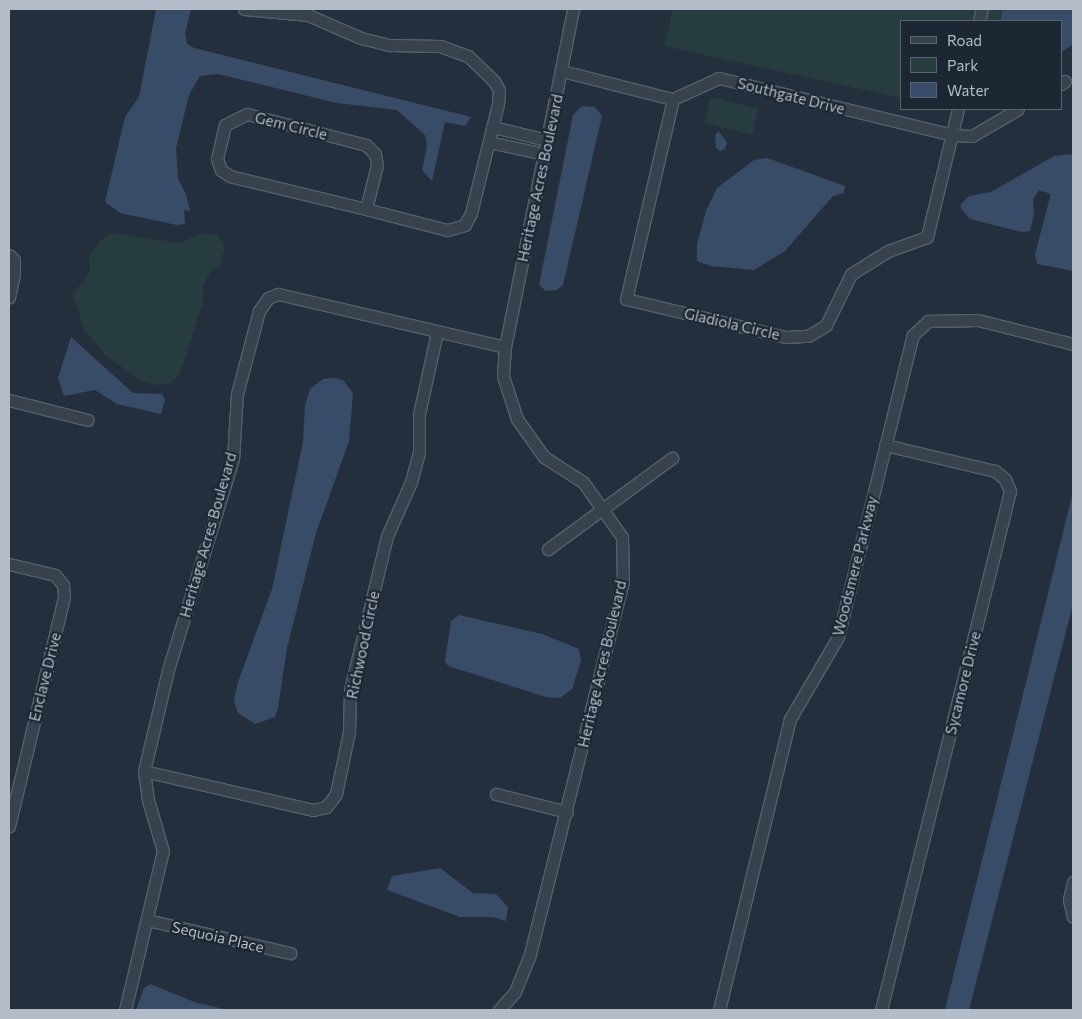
<!DOCTYPE html>
<html>
<head>
<meta charset="utf-8">
<style>
	body { margin:0 }
	#map { position:relative; width:1082px; height:1019px; overflow:hidden; background:#242f3e; font-family:Commissioner,sans-serif }
	div>[style] { position:absolute }
	.green>* { inset:0; background:#263c3f; transform-origin:0 0 }
	.water>* { inset:0; background:#394c67 }
	.roads { filter:drop-shadow(1px 0 #565f6c) drop-shadow(-1px 0 #565f6c) drop-shadow(0 1px #565f6c) drop-shadow(0 -1px #565f6c) }
	.minor>* { height:11px; margin:-5.5px; padding:0 5.5px; transform-origin:5.5px; border-radius:5.5px; background:#38414e }
	span { translate:-50% -50%; white-space:nowrap; text-align:center; line-height:1.15; -webkit-text-stroke:4.5px #1d2633; paint-order:stroke }
	.street-label { font-size:15px; color:#b4bcc9 }
	.frame { position:absolute; inset:0; border:10px solid #b4bcc9; pointer-events:none }
	.legend { position:absolute; left:900px; top:20px; width:162px; height:90px; box-sizing:border-box; background:#1d2633; border:1px solid #59626f; margin:0; padding:6px 9px; list-style:none; font-size:15px; color:#b4bcc9 }
	.legend li { display:flex; align-items:center; gap:10px; height:25px }
	.legend b { width:25px; border:1px solid #59626f }
</style>
</head>
<body>
<div id="map">
	<div class="green">
		<i style="clip-path:polygon(673px 9px,976px 9px,973px 21px,901px 21px,901px 98px,664px 46px)"></i>
		<i style="clip-path:polygon(988px 9px,1003px 9px,999px 21px,985px 21px)"></i>
		<i style="left:711px;top:97px;width:49px;height:27px;rotate:14deg"></i>
		<i style="clip-path:polygon(111px 233px,179px 243px,204px 233px,217px 235px,225px 245px,221px 263px,209px 274px,203px 287px,203px 302px,186px 356px,179px 375px,171px 383px,156px 385px,141px 381px,105px 355px,84px 329px,73px 294px,90px 272px,89px 256px,100px 241px)"></i>
	</div>
	<div class="water">
		<i style="clip-path:polygon(156px 9px,191px 9px,185px 34px,187px 44px,194px 48px,471px 117px,465px 126px,445px 122px,432px 181px,422px 170px,427px 146px,425px 135px,397px 110px,337px 103px,218px 74px,200px 76px,189px 95px,176px 148px,178px 179px,186px 194px,190px 211px,184px 210px,185px 224px,177px 225px,120px 213px,105px 202px,125px 117px,139px 97px)"></i>
		<i style="clip-path:polygon(1003px 9px,1073px 9px,1073px 45px,1061px 52px,1061px 21px,1000px 21px)"></i>
		<i style="clip-path:polygon(582px 106px,595px 107px,602px 116px,563px 285px,557px 290px,546px 291px,539px 285px,573px 115px)"></i>
		<i style="clip-path:polygon(718px 131px,727px 142px,725px 149px,720px 151px,716px 148px,715px 135px)"></i>
		<i style="clip-path:polygon(1073px 154px,1073px 271px,1037px 264px,1035px 254px,1051px 194px,1039px 190px,1033px 199px,1034px 214px,1030px 231px,1022px 232px,970px 219px,963px 211px,960px 205px,969px 196px,991px 192px,1054px 156px)"></i>
		<i style="clip-path:polygon(767px 158px,845px 186px,844px 193px,833px 196px,785px 251px,754px 270px,711px 266px,697px 261px,697px 244px,706px 211px,717px 188px,754px 160px)"></i>
		<i style="clip-path:polygon(71px 337px,133px 393px,162px 394px,165px 400px,161px 414px,117px 404px,95px 390px,64px 396px,58px 378px)"></i>
		<i style="clip-path:polygon(335px 378px,343px 380px,353px 393px,349px 441px,316px 533px,287px 648px,278px 708px,275px 717px,255px 724px,238px 713px,234px 701px,237px 685px,272px 589px,303px 442px,305px 405px,310px 389px,323px 379px)"></i>
		<i style="clip-path:polygon(1073px 492px,1073px 604px,969px 1010px,945px 1010px)"></i>
		<i style="clip-path:polygon(459px 615px,542px 634px,579px 649px,581px 661px,572px 689px,560px 698px,546px 697px,448px 666px,445px 661px,451px 621px)"></i>
		<i style="clip-path:polygon(440px 868px,473px 893px,496px 894px,508px 907px,506px 921px,493px 917px,460px 917px,387px 890px,392px 876px)"></i>
		<i style="clip-path:polygon(150px 984px,197px 1003px,229px 1010px,136px 1010px,144px 988px)"></i>
	</div>
	<div class="roads">
		<div class="minor">
			<i style="left:244px;top:9px;width:64px;rotate:5.4deg"></i>
			<i style="left:308px;top:15px;width:58px;rotate:23.5deg"></i>
			<i style="left:361px;top:38px;width:30px;rotate:14deg"></i>
			<i style="left:390px;top:45px;width:50px;rotate:1.1deg"></i>
			<i style="left:440px;top:46px;width:30px;rotate:20deg"></i>
			<i style="left:468px;top:56px;width:36px;rotate:44deg"></i>
			<i style="left:494px;top:81px;width:10px;rotate:61deg"></i>
			<i style="left:499px;top:90px;width:14px;rotate:94deg"></i>
			<i style="left:498px;top:104px;width:112px;rotate:103.9deg"></i>
			<i style="left:471px;top:213px;width:13px;rotate:117deg"></i>
			<i style="left:465px;top:225px;width:19px;rotate:164deg"></i>
			<i style="left:447px;top:230px;width:84px;rotate:-165.5deg"></i>
			<i style="left:979px;top:21px;width:12px;rotate:-76deg"></i>
			<i style="left:562px;top:71px;width:114px;rotate:14.2deg"></i>
			<i style="left:673px;top:99px;width:51px;rotate:-24.5deg"></i>
			<i style="left:719px;top:78px;width:240px;rotate:13.7deg"></i>
			<i style="left:952px;top:135px;width:20px;rotate:3deg"></i>
			<i style="left:972px;top:136px;width:53px;rotate:-30.4deg"></i>
			<i style="left:1061px;top:84px;width:5px;rotate:-37deg"></i>
			<i style="left:673px;top:99px;width:205px;rotate:103.2deg"></i>
			<i style="left:626px;top:299px;width:164px;rotate:13.4deg"></i>
			<i style="left:786px;top:337px;width:22px;rotate:-3deg"></i>
			<i style="left:808px;top:336px;width:21px;rotate:-31deg"></i>
			<i style="left:826px;top:325px;width:57px;rotate:-63.9deg"></i>
			<i style="left:851px;top:274px;width:44px;rotate:-31.9deg"></i>
			<i style="left:888px;top:251px;width:41px;rotate:-19.7deg"></i>
			<i style="left:927px;top:237px;width:132px;rotate:-76.4deg"></i>
			<i style="left:247px;top:114px;width:123px;rotate:14.6deg"></i>
			<i style="left:366px;top:145px;width:13px;rotate:45deg"></i>
			<i style="left:375px;top:154px;width:11px;rotate:80deg"></i>
			<i style="left:377px;top:165px;width:45px;rotate:104deg"></i>
			<i style="left:366px;top:209px;width:140px;rotate:-166.4deg"></i>
			<i style="left:230px;top:176px;width:11px;rotate:-146deg"></i>
			<i style="left:221px;top:170px;width:12px;rotate:-110deg"></i>
			<i style="left:217px;top:159px;width:35px;rotate:-77deg"></i>
			<i style="left:225px;top:125px;width:25px;rotate:-27deg"></i>
			<i style="left:493px;top:127px;width:56px;rotate:13.5deg"></i>
			<i style="left:489px;top:142px;width:56px;rotate:12.3deg"></i>
			<i style="left:9px;top:255px;width:7px;rotate:45deg"></i>
			<i style="left:14px;top:260px;width:14px;rotate:90deg"></i>
			<i style="left:14px;top:274px;width:24px;rotate:102deg"></i>
			<i style="left:505px;top:347px;width:345px;rotate:-78.6deg"></i>
			<i style="left:9px;top:400px;width:81px;rotate:14.2deg"></i>
			<i style="left:548px;top:549px;width:154px;rotate:-36.3deg"></i>
			<i style="left:9px;top:564px;width:47px;rotate:13.4deg"></i>
			<i style="left:55px;top:575px;width:13px;rotate:51deg"></i>
			<i style="left:63px;top:585px;width:12px;rotate:85deg"></i>
			<i style="left:64px;top:597px;width:236px;rotate:103.5deg"></i>
			<i style="left:144px;top:771px;width:173px;rotate:13deg"></i>
			<i style="left:313px;top:810px;width:13px;rotate:-13deg"></i>
			<i style="left:326px;top:807px;width:16px;rotate:-52deg"></i>
			<i style="left:336px;top:794px;width:63px;rotate:-78.2deg"></i>
			<i style="left:349px;top:732px;width:42px;rotate:-88.6deg"></i>
			<i style="left:350px;top:690px;width:158px;rotate:-76.5deg"></i>
			<i style="left:387px;top:536px;width:59px;rotate:-66deg"></i>
			<i style="left:411px;top:482px;width:30px;rotate:-75deg"></i>
			<i style="left:419px;top:453px;width:39px;rotate:-90deg"></i>
			<i style="left:419px;top:414px;width:84px;rotate:-77.6deg"></i>
			<i style="left:496px;top:794px;width:73px;rotate:14.2deg"></i>
			<i style="left:1073px;top:882px;width:18px;rotate:103deg"></i>
			<i style="left:1069px;top:900px;width:17px;rotate:77deg"></i>
			<i style="left:147px;top:920px;width:147px;rotate:13deg"></i>
			<i style="left:125px;top:1010px;width:163px;rotate:-76.6deg"></i>
			<i style="left:163px;top:851px;width:53px;rotate:-106.4deg"></i>
			<i style="left:148px;top:800px;width:29px;rotate:-98deg"></i>
			<i style="left:144px;top:771px;width:104px;rotate:-76.6deg"></i>
			<i style="left:168px;top:670px;width:221px;rotate:-72.9deg"></i>
			<i style="left:233px;top:459px;width:65px;rotate:-86.5deg"></i>
			<i style="left:237px;top:394px;width:86px;rotate:-75.2deg"></i>
			<i style="left:259px;top:311px;width:16px;rotate:-55deg"></i>
			<i style="left:268px;top:298px;width:11px;rotate:-22deg"></i>
			<i style="left:278px;top:294px;width:233px;rotate:13.1deg"></i>
			<i style="left:505px;top:347px;width:29px;rotate:94deg"></i>
			<i style="left:503px;top:376px;width:45px;rotate:72deg"></i>
			<i style="left:517px;top:419px;width:47px;rotate:54.6deg"></i>
			<i style="left:544px;top:457px;width:46px;rotate:32.7deg"></i>
			<i style="left:583px;top:482px;width:67px;rotate:54.7deg"></i>
			<i style="left:622px;top:537px;width:44px;rotate:88.7deg"></i>
			<i style="left:623px;top:581px;width:388px;rotate:104deg"></i>
			<i style="left:529px;top:957px;width:38px;rotate:112deg"></i>
			<i style="left:515px;top:992px;width:24px;rotate:132deg"></i>
			<i style="left:719px;top:1010px;width:300px;rotate:-76.3deg"></i>
			<i style="left:790px;top:719px;width:95px;rotate:-59.7deg"></i>
			<i style="left:838px;top:637px;width:311px;rotate:-76.1deg"></i>
			<i style="left:913px;top:335px;width:21px;rotate:-43deg"></i>
			<i style="left:928px;top:321px;width:50px;rotate:-1.1deg"></i>
			<i style="left:978px;top:320px;width:98px;rotate:14.2deg"></i>
			<i style="left:881px;top:1010px;width:535px;rotate:-76.04deg"></i>
			<i style="left:1010px;top:491px;width:13px;rotate:-113deg"></i>
			<i style="left:1005px;top:479px;width:13px;rotate:-141deg"></i>
			<i style="left:995px;top:471px;width:113px;rotate:-166.7deg"></i>
		</div>
	</div>
	<div class="street-label">
		<span style="left:791px;top:96px;rotate:14deg">Southgate Drive</span>
		<span style="left:291px;top:126px;rotate:14deg">Gem Circle</span>
		<span style="left:540px;top:178px;rotate:-78deg">Heritage Acres Boulevard</span>
		<span style="left:732px;top:324px;rotate:13deg">Gladiola Circle</span>
		<span style="left:208px;top:535px;rotate:-74deg">Heritage Acres Boulevard</span>
		<span style="left:855px;top:566px;rotate:-76deg">Woodsmere Parkway</span>
		<span style="left:363px;top:645px;rotate:-78deg">Richwood Circle</span>
		<span style="left:602px;top:664px;rotate:-77deg">Heritage Acres Boulevard</span>
		<span style="left:45px;top:677px;rotate:-76deg">Enclave Drive</span>
		<span style="left:963px;top:683px;rotate:-76deg">Sycamore Drive</span>
		<span style="left:218px;top:937px;rotate:13deg">Sequoia Place</span>
	</div>
	<div class="frame"></div>
	<ul class="legend">
	<li><b style="height:6px;background:#38414e"></b>Road</li>
	<li><b style="height:14px;background:#263c3f"></b>Park</li>
	<li><b style="height:14px;background:#394c67"></b>Water</li>
	</ul>
</div>
</body>
</html>
